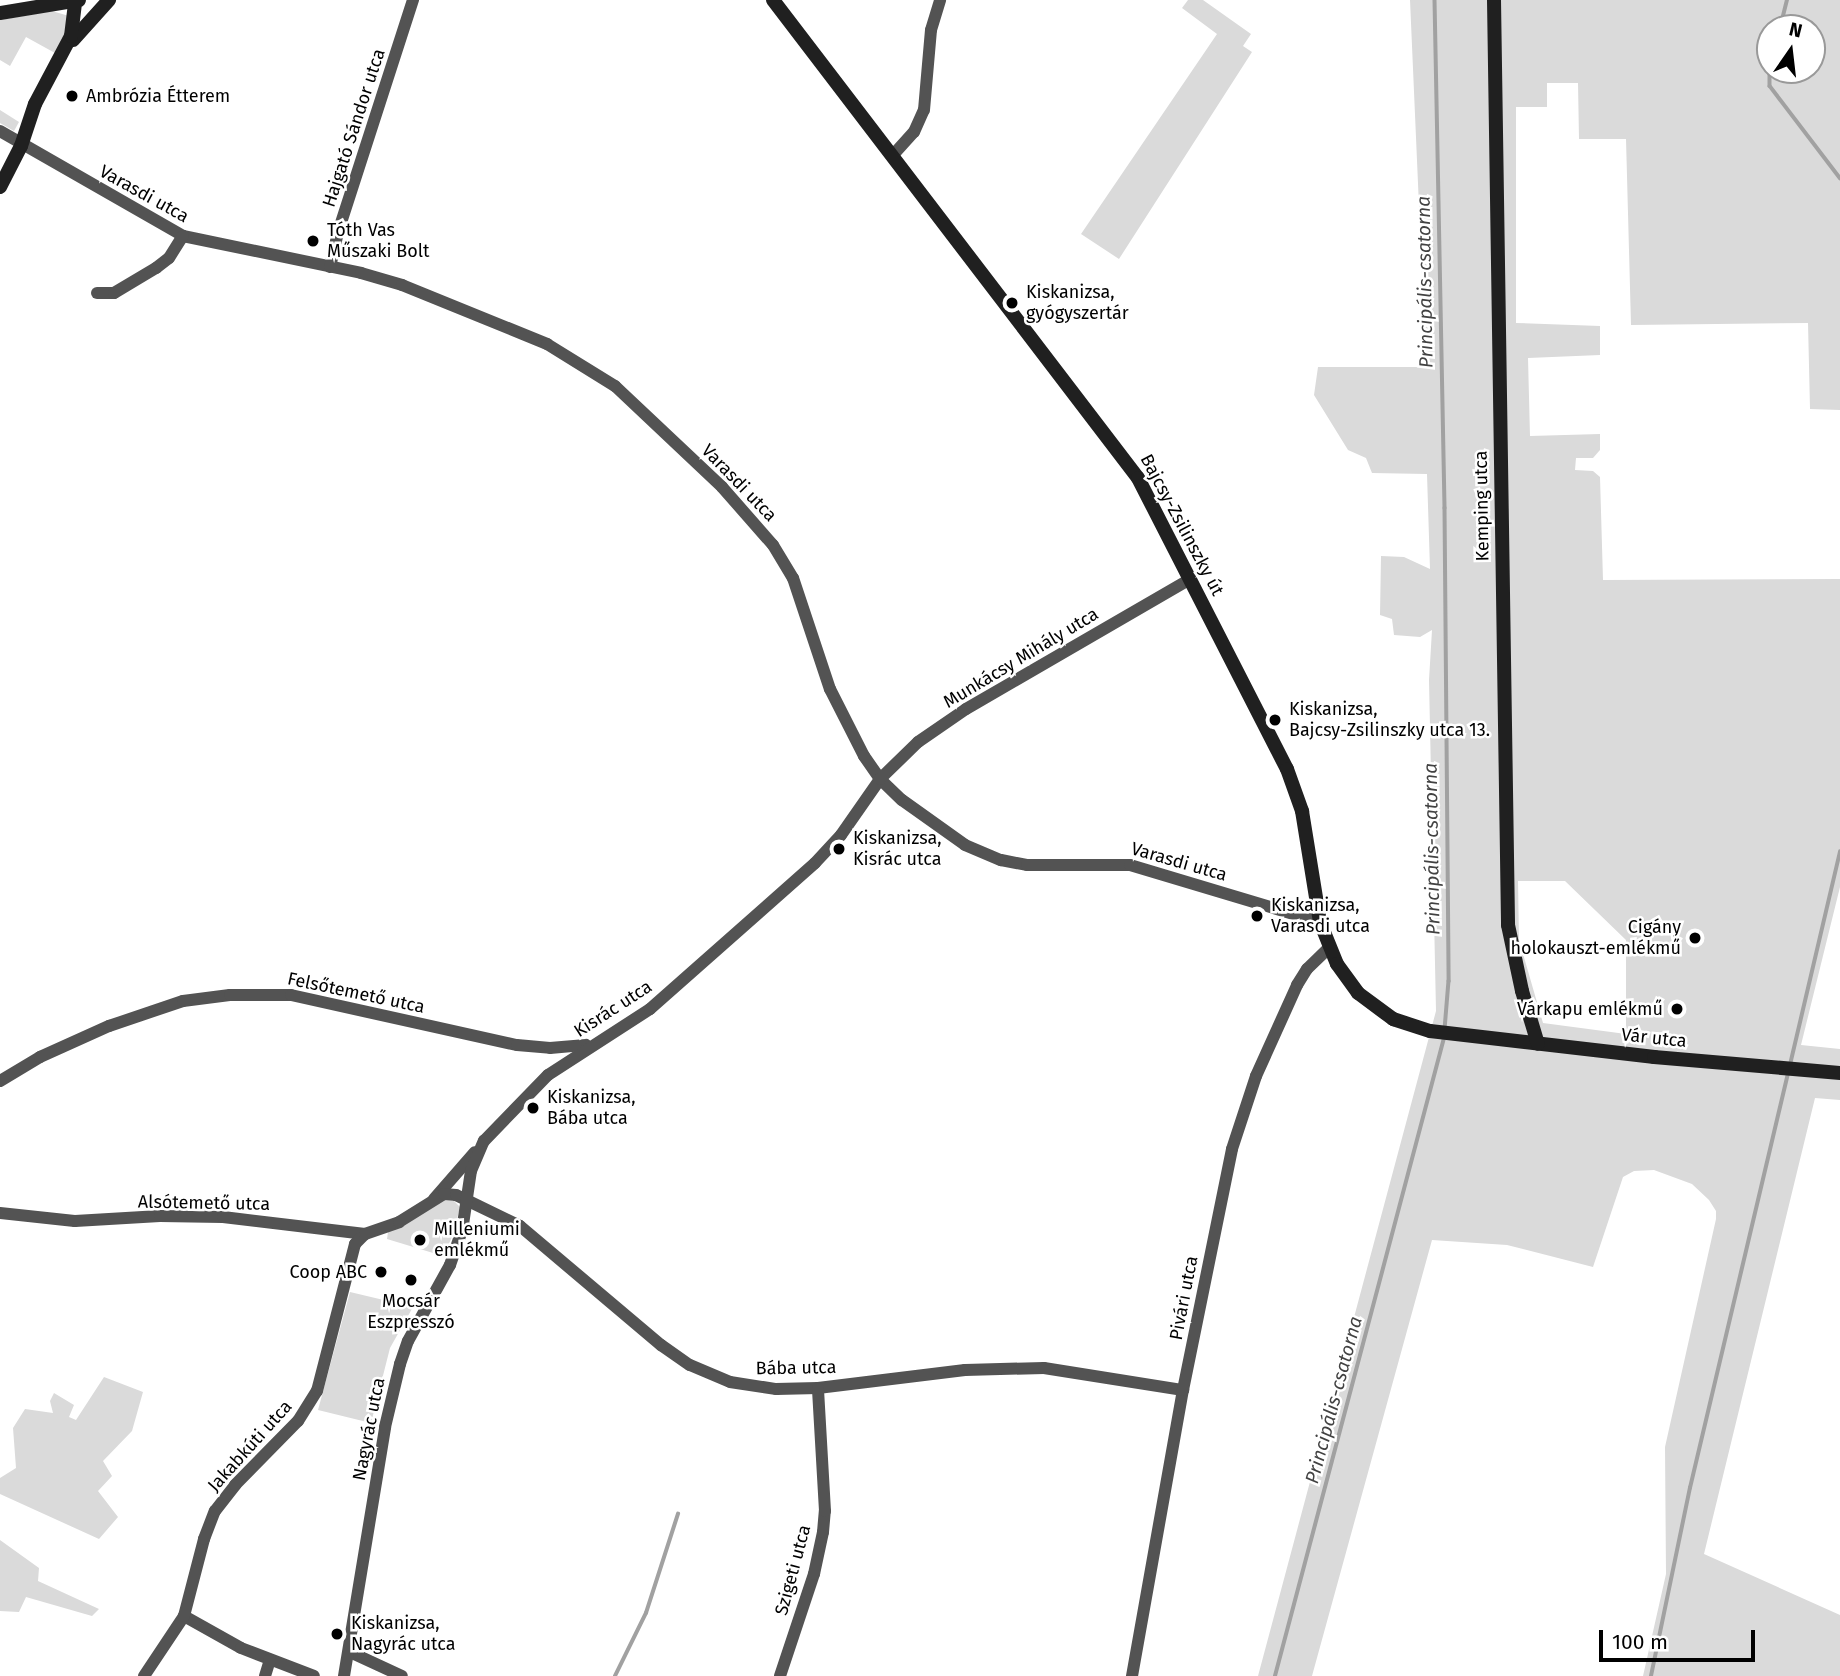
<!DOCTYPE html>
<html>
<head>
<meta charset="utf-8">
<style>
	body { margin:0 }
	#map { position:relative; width:1840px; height:1676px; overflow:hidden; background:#fff; font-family:"Fira Sans",sans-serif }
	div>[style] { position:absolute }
	.green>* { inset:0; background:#dadada }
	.stream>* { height:3.5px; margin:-1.75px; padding:0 1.75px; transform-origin:1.75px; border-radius:1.75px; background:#a1a1a1 }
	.street>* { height:12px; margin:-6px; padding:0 6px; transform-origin:6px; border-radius:6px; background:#535353 }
	.secondary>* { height:14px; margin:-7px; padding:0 7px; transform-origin:7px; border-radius:7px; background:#202020 }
	.dots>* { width:19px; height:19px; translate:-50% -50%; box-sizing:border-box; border:4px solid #fff; border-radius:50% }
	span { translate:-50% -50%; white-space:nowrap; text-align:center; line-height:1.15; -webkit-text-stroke:5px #fff; paint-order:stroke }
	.poi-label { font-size:18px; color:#000 }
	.left { translate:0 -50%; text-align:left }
	.right { translate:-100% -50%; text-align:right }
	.street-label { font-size:18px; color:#000 }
	.water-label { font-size:19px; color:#424242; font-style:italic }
	.north { position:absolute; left:1756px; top:14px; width:70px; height:70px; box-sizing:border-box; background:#fff; border:2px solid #999; border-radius:50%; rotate:14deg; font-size:19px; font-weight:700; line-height:28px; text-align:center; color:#000 }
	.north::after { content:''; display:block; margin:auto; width:24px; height:32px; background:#000; clip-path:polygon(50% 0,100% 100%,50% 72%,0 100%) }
	.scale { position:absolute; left:1599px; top:1630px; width:156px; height:32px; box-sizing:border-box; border:4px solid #000; border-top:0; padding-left:9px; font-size:21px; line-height:24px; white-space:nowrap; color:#000; -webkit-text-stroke:5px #fff; paint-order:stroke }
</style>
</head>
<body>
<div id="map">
	<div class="green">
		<i style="clip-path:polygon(1188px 0,1203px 0,1251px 34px,1243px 46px,1252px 52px,1119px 259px,1081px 234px,1217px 34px,1182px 8px)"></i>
		<i style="clip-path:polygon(evenodd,1410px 0,1840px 0,1840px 410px,1810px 409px,1808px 323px,1631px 325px,1626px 139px,1579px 139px,1578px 83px,1547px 83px,1547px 107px,1516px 107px,1516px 323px,1600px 326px,1600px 355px,1528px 358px,1530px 436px,1600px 434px,1600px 450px,1593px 458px,1576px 458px,1575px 470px,1593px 471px,1600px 477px,1603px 580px,1840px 579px,1840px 887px,1801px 1045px,1840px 1049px,1840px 1100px,1815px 1098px,1704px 1554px,1840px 1615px,1840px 1676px,1643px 1676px,1666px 1574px,1665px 1447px,1716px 1219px,1716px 1211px,1709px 1200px,1692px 1184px,1654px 1170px,1634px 1171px,1623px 1177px,1593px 1267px,1507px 1245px,1432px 1240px,1312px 1676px,1258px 1676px,1436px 1011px,1429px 680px,1432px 630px,1420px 637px,1394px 635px,1392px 619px,1380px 615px,1381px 556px,1404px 557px,1430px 569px,1427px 474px,1372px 473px,1366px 458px,1348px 450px,1314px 395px,1318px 367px,1426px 367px,1410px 0,1770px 28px,1812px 28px,1812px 70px,1770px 70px,1770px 28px,1410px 0,1518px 881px,1565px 881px,1626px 940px,1626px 1034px,1543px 1023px,1519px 940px,1518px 881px)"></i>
		<i style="clip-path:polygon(52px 11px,69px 16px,65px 39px,55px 53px,26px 37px,10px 66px,0 60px,0 20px)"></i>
		<i style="clip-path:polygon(0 110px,19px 122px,14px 131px,0 123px)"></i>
		<i style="clip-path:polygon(444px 1200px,454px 1201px,460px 1207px,453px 1235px,443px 1256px,387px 1239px,388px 1232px)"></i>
		<i style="clip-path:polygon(350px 1292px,413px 1307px,390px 1348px,371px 1423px,318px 1410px)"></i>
		<i style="clip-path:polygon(104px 1377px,143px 1392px,132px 1431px,103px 1461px,112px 1476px,98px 1491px,118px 1517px,99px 1539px,0 1494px,0 1478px,16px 1468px,13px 1428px,25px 1409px,53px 1413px,50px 1401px,54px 1393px,74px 1405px,69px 1417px,76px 1420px)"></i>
		<i style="clip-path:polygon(0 1540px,39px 1568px,38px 1581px,99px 1609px,92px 1616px,26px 1597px,19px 1612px,0 1611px)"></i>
	</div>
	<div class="stream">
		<i style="left:1435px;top:0;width:508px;rotate:88.87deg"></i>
		<i style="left:1445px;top:508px;width:473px;rotate:89.5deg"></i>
		<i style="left:1449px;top:981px;width:49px;rotate:94.7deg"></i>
		<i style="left:1780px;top:28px;width:29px;rotate:-76deg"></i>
		<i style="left:1770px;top:70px;width:16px;rotate:90deg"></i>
		<i style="left:1770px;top:86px;width:116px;rotate:52.7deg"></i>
		<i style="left:1790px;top:1065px;width:219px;rotate:-76.8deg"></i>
		<i style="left:615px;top:1676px;width:70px;rotate:-63.8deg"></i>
		<i style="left:646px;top:1613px;width:104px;rotate:-72.1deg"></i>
		<i style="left:1275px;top:1676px;width:660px;rotate:-75.16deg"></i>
		<i style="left:1651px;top:1676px;width:192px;rotate:-78.3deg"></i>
		<i style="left:1690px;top:1488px;width:426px;rotate:-76.7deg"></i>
	</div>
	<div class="street">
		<i style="left:0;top:131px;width:211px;rotate:29.8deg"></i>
		<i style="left:183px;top:236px;width:182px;rotate:11.7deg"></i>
		<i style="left:361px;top:273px;width:43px;rotate:16.3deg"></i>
		<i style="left:402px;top:285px;width:157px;rotate:22.1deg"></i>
		<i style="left:547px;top:344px;width:80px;rotate:31.7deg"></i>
		<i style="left:615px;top:386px;width:147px;rotate:43.3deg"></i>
		<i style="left:722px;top:487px;width:77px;rotate:48.7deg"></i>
		<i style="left:773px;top:545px;width:39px;rotate:59deg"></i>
		<i style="left:793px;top:578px;width:117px;rotate:71.6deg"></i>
		<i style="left:830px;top:689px;width:75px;rotate:63.1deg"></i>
		<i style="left:864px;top:756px;width:28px;rotate:55deg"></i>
		<i style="left:880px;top:779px;width:30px;rotate:44deg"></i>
		<i style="left:902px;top:800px;width:77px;rotate:35.5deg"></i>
		<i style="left:965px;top:845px;width:39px;rotate:23deg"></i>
		<i style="left:1001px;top:860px;width:26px;rotate:11deg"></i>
		<i style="left:1027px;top:865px;width:103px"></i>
		<i style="left:1130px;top:865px;width:198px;rotate:16.7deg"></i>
		<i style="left:893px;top:155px;width:31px;rotate:-48deg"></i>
		<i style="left:914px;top:132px;width:24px;rotate:-66deg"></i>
		<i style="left:924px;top:110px;width:80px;rotate:-85deg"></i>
		<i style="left:931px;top:30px;width:31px;rotate:-73deg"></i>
		<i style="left:330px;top:267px;width:39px;rotate:-77deg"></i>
		<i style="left:339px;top:229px;width:241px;rotate:-72.1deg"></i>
		<i style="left:97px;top:293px;width:17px"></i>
		<i style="left:114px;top:293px;width:49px;rotate:-30.8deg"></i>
		<i style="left:156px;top:268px;width:16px;rotate:-38deg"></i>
		<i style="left:169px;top:258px;width:26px;rotate:-58deg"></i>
		<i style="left:0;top:1081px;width:47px;rotate:-31deg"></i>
		<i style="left:40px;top:1057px;width:76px;rotate:-24.2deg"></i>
		<i style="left:109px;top:1026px;width:78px;rotate:-18.7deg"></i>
		<i style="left:183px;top:1001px;width:47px;rotate:-7.3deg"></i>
		<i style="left:230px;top:995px;width:61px"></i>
		<i style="left:291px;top:995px;width:231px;rotate:12.5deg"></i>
		<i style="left:517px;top:1045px;width:33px;rotate:5deg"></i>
		<i style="left:550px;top:1048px;width:36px;rotate:-5deg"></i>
		<i style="left:434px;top:1199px;width:62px;rotate:-48.9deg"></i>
		<i style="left:0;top:1213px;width:75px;rotate:6.1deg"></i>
		<i style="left:75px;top:1221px;width:85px;rotate:-3.4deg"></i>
		<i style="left:160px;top:1216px;width:63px;rotate:0.9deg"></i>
		<i style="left:223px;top:1217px;width:143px;rotate:6.8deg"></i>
		<i style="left:184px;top:1616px;width:65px;rotate:29.3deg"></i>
		<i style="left:241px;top:1648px;width:78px;rotate:21deg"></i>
		<i style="left:350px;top:1652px;width:57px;rotate:24.8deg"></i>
		<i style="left:144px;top:1676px;width:72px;rotate:-56.3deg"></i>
		<i style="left:184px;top:1616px;width:80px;rotate:-75.4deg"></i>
		<i style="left:204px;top:1539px;width:30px;rotate:-69deg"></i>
		<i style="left:215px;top:1511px;width:33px;rotate:-52deg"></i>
		<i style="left:235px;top:1485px;width:90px;rotate:-45.5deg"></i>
		<i style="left:298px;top:1421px;width:36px;rotate:-58deg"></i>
		<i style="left:317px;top:1391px;width:152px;rotate:-75.5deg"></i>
		<i style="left:355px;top:1244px;width:14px;rotate:-45deg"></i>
		<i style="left:365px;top:1234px;width:36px;rotate:-19deg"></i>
		<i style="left:399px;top:1222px;width:53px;rotate:-31.9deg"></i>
		<i style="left:444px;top:1194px;width:12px;rotate:5deg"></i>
		<i style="left:456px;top:1195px;width:71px;rotate:25.8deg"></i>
		<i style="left:520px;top:1226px;width:185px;rotate:40.2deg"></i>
		<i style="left:661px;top:1345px;width:35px;rotate:35deg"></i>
		<i style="left:690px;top:1365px;width:43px;rotate:23deg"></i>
		<i style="left:730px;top:1382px;width:47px;rotate:8.7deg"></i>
		<i style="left:776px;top:1389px;width:42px;rotate:-1.4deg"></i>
		<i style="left:818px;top:1388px;width:148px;rotate:-7deg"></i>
		<i style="left:965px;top:1370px;width:79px;rotate:-1.5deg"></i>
		<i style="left:1044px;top:1368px;width:141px;rotate:9deg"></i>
		<i style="left:265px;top:1676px;width:17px;rotate:-73deg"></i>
		<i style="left:344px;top:1676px;width:252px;rotate:-80.6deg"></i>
		<i style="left:385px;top:1427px;width:65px;rotate:-76.6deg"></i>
		<i style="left:400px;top:1364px;width:24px;rotate:-71deg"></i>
		<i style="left:408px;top:1341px;width:87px;rotate:-61.1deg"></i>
		<i style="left:450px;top:1265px;width:36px;rotate:-71deg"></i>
		<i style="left:462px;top:1231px;width:61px;rotate:-81.5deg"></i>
		<i style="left:471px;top:1171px;width:33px;rotate:-67deg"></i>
		<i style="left:484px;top:1141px;width:92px;rotate:-45.9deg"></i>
		<i style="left:548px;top:1075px;width:121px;rotate:-32.9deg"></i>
		<i style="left:650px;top:1009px;width:220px;rotate:-41.5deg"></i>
		<i style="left:815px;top:863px;width:38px;rotate:-47deg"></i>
		<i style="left:841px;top:835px;width:68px;rotate:-55.1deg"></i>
		<i style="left:880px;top:779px;width:53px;rotate:-44.2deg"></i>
		<i style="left:918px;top:742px;width:58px;rotate:-34.5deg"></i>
		<i style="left:966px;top:709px;width:259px;rotate:-30.1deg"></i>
		<i style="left:780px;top:1676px;width:108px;rotate:-71.6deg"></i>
		<i style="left:814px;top:1574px;width:43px;rotate:-77.9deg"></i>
		<i style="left:823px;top:1532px;width:21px;rotate:-85deg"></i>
		<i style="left:825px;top:1511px;width:123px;rotate:-93.3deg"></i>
		<i style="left:1132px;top:1676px;width:291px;rotate:-79.9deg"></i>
		<i style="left:1183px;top:1390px;width:246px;rotate:-78.5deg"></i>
		<i style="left:1232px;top:1149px;width:77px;rotate:-71.8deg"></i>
		<i style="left:1256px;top:1076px;width:100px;rotate:-65.7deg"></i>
		<i style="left:1297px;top:985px;width:19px;rotate:-58deg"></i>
		<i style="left:1307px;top:969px;width:30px;rotate:-44deg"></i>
	</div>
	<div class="secondary">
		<i style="left:773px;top:0;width:601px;rotate:52.63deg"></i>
		<i style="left:1138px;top:478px;width:327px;rotate:62.9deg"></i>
		<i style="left:1287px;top:769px;width:45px;rotate:70.3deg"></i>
		<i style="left:1302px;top:811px;width:112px;rotate:80.8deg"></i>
		<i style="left:1320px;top:922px;width:45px;rotate:68deg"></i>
		<i style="left:1337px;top:964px;width:36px;rotate:54deg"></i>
		<i style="left:1358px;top:993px;width:44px;rotate:36.6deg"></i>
		<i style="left:1393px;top:1019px;width:39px;rotate:18deg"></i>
		<i style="left:1430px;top:1031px;width:226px;rotate:6.6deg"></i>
		<i style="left:1654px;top:1057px;width:187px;rotate:4.9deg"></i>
		<i style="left:1494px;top:0;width:925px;rotate:89.13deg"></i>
		<i style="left:1508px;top:925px;width:67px;rotate:78deg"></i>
		<i style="left:1522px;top:991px;width:55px;rotate:73.2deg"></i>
		<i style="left:0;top:13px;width:80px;rotate:-9.3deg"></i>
		<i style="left:73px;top:40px;width:54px;rotate:-48deg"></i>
		<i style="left:0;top:187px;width:46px;rotate:-62.9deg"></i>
		<i style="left:21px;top:146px;width:44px;rotate:-71.6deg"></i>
		<i style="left:35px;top:104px;width:77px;rotate:-62.1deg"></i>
		<i style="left:71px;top:36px;width:35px;rotate:-83deg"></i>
	</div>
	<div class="dots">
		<i style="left:72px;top:96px;background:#000"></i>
		<i style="left:313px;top:241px;background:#000"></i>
		<i style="left:1012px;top:303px;background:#000"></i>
		<i style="left:1275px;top:720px;background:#000"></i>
		<i style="left:839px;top:849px;background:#000"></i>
		<i style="left:1257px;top:916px;background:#000"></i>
		<i style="left:1695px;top:938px;background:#000"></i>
		<i style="left:1677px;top:1009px;background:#000"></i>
		<i style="left:533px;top:1108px;background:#000"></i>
		<i style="left:420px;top:1240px;background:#000"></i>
		<i style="left:381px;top:1272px;background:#000"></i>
		<i style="left:411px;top:1280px;background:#000"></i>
		<i style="left:337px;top:1634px;background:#000"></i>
	</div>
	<div class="poi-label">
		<span class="left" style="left:86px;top:96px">Ambrózia Étterem</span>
		<span class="left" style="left:327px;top:241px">Tóth Vas<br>Műszaki Bolt</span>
		<span class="left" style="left:1026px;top:303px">Kiskanizsa,<br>gyógyszertár</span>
		<span class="left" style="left:1289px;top:720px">Kiskanizsa,<br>Bajcsy-Zsilinszky utca 13.</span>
		<span class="left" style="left:853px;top:849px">Kiskanizsa,<br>Kisrác utca</span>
		<span class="left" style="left:1271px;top:916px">Kiskanizsa,<br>Varasdi utca</span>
		<span class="right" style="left:1681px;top:938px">Cigány<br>holokauszt-emlékmű</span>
		<span class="right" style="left:1663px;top:1009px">Várkapu emlékmű</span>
		<span class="left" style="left:547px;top:1108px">Kiskanizsa,<br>Bába utca</span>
		<span class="left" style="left:434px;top:1240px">Milleniumi<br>emlékmű</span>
		<span class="right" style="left:367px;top:1272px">Coop ABC</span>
		<span style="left:411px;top:1312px">Mocsár<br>Eszpresszó</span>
		<span class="left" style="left:351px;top:1634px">Kiskanizsa,<br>Nagyrác utca</span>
	</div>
	<div class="street-label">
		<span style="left:354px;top:128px;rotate:-72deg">Hajgató Sándor utca</span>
		<span style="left:144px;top:194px;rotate:29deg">Varasdi utca</span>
		<span style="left:739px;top:483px;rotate:46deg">Varasdi utca</span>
		<span style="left:1482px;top:506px;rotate:-91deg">Kemping utca</span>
		<span style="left:1182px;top:525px;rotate:62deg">Bajcsy-Zsilinszky út</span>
		<span style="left:1021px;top:658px;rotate:-31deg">Munkácsy Mihály utca</span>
		<span style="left:1179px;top:862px;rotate:16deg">Varasdi utca</span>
		<span style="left:356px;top:993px;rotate:12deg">Felsőtemető utca</span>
		<span style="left:613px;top:1009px;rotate:-33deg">Kisrác utca</span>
		<span style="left:1654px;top:1038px;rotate:6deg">Vár utca</span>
		<span style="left:204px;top:1203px;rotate:1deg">Alsótemető utca</span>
		<span style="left:1184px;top:1298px;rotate:-79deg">Pivári utca</span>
		<span style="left:796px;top:1368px;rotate:-1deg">Bába utca</span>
		<span style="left:369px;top:1429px;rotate:-79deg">Nagyrác utca</span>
		<span style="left:250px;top:1446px;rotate:-48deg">Jakabkúti utca</span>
		<span style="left:793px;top:1570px;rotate:-75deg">Szigeti utca</span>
	</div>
	<div class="water-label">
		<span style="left:1425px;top:282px;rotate:-91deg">Principális-csatorna</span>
		<span style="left:1432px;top:849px;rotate:-91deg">Principális-csatorna</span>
		<span style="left:1334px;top:1400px;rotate:-75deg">Principális-csatorna</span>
	</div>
	<div class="north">N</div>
	<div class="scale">100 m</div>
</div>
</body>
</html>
